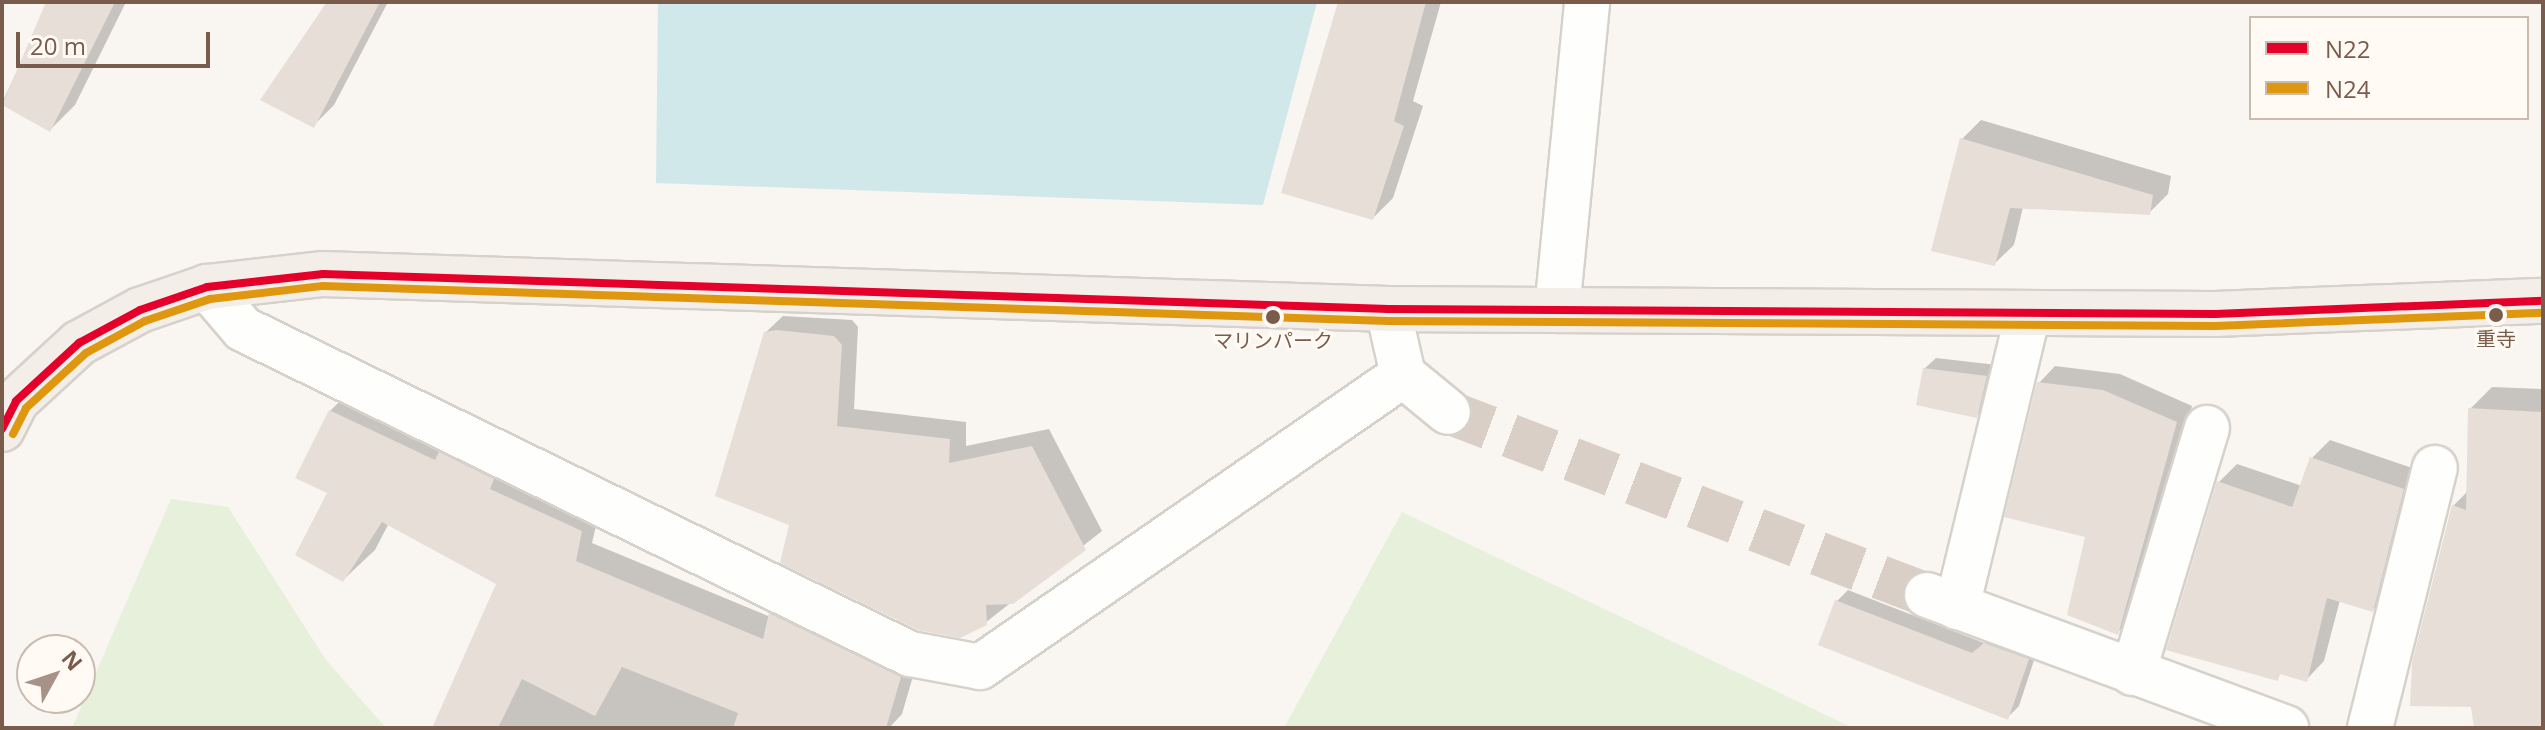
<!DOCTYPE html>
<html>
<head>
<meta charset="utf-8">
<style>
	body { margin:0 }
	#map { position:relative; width:2545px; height:730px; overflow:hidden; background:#f9f5f0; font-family:"Open Sans","Noto Sans JP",sans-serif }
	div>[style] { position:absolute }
	.green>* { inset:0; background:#e7f0db }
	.water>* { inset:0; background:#d0e8ea }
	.shadow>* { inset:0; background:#0003 }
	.building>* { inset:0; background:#e6ded7 }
	.minor-tunnel>* { height:44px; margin-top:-22px; transform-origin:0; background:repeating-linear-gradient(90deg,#d9cfc7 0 44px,transparent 0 66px) }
	.roads { filter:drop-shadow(2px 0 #d7d1cb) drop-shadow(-2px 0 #d7d1cb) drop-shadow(0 2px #d7d1cb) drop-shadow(0 -2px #d7d1cb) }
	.minor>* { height:44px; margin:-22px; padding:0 22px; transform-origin:22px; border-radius:22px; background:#fefefd }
	.major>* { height:44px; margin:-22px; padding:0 22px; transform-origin:22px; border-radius:22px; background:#f3eee8 }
	.bus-1>* { height:8px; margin:-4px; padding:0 4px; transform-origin:4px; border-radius:4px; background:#e4002b }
	.bus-2>* { height:8px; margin:-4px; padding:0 4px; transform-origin:4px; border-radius:4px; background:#de970f }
	.dots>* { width:22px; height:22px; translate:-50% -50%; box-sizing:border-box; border:4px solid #fffaf3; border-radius:50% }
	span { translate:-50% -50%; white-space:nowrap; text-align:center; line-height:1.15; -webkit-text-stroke:6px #fffaf3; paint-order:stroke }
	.bus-label { font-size:20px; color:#7a5c4d }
	.frame { position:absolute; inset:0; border:4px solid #7a5c4d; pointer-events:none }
	.legend { position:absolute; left:2249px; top:16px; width:280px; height:104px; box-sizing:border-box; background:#fffaf3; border:2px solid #cabbb1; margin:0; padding:10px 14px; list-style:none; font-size:24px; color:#7a5c4d }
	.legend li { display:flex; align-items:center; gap:16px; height:40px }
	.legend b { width:40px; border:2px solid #cabbb1 }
	.north { position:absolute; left:16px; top:634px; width:80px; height:80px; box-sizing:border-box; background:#fffaf3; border:2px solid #cabbb1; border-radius:50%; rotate:50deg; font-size:22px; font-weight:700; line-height:32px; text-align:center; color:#7a5c4d }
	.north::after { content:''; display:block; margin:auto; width:28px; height:36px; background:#a69286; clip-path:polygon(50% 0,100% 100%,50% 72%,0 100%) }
	.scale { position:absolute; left:16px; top:32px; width:194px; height:36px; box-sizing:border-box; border:4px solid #7a5c4d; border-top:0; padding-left:10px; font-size:24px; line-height:28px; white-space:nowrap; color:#7a5c4d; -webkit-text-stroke:6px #fffaf3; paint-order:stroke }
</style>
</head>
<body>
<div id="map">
	<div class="green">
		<i style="clip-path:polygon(171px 499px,228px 507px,326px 660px,386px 728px,72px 728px)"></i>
		<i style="clip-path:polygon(1402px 512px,1853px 728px,1284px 728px)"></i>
	</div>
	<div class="water">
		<i style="clip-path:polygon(658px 2px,1317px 2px,1263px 205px,656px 183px)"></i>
	</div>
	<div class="shadow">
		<i style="clip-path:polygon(49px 2px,126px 2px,75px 105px,50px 130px,2px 103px)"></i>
		<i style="clip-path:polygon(327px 2px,388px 2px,334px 105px,314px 125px,263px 100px)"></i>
		<i style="clip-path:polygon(1341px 2px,1441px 2px,1413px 101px,1423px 106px,1393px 198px,1373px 218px)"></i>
		<i style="clip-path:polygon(1981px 120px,2171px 176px,2168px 194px,2149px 213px,2023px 207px,2014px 245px,1995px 263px,1962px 139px)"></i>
		<i style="clip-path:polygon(783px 316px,852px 320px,858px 327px,854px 409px,966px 422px,966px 446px,1049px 429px,1102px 531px,985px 623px,791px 524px,765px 333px)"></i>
		<i style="clip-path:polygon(1936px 358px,1997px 365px,1988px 405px,1976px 416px,1924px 369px)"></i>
		<i style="clip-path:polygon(2055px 366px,2120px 374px,2192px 406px,2134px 616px,2118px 632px,2039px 383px)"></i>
		<i style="clip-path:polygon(2492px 387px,2543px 389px,2543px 728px,2476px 728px,2453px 506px,2468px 491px,2470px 409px)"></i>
		<i style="clip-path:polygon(348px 393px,599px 513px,592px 543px,768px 616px,788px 596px,918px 659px,902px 714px,889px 728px,434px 728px,499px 583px,389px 523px,375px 550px,343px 580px,330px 492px,330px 411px)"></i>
		<i style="clip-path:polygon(2330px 440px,2421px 471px,2391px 592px,2373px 610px,2340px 600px,2324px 661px,2306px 680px,2219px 482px,2237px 464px,2302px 486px,2312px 458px)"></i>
		<i style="clip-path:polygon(1848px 590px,1984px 643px,1997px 633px,2038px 648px,2019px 706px,2008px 717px,1837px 601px)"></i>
	</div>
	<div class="building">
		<i style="clip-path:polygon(46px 2px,115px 2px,50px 132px,2px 105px)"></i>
		<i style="clip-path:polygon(327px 2px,380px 2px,314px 128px,260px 100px)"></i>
		<i style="clip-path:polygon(1338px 2px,1426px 2px,1394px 121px,1404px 126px,1373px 220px,1281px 193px)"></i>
		<i style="clip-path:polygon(1960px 138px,2153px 195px,2150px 215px,2010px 208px,1995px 266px,1931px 251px)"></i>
		<i style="clip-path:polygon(777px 330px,834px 336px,842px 345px,837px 426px,950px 439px,949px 463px,1032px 446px,1086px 550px,1013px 604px,986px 605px,987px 625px,960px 638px,918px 630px,780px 563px,789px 525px,715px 496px,764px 332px)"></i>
		<i style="clip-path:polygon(1923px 368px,1987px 376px,1977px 418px,1916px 405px)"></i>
		<i style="clip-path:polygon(2037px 382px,2103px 390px,2177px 422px,2118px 635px,2067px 615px,2085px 537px,2004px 517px)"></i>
		<i style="clip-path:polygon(2468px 408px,2543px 412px,2543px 728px,2474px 728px,2471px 707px,2410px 706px,2412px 663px,2452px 505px,2466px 510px)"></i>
		<i style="clip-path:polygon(329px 410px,435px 460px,439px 452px,494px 479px,490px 489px,582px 531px,576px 561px,763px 639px,769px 613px,901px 677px,886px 728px,733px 728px,738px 713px,622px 667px,595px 716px,522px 679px,498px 728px,432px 728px,496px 584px,382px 522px,343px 582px,295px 555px,327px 493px,295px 478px)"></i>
		<i style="clip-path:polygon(2310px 457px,2404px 489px,2373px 612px,2327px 598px,2307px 682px,2280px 674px,2278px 681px,2166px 650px,2217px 481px,2292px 507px)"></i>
		<i style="clip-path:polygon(1835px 600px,1972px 653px,1984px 643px,2029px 659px,2008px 720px,1818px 645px)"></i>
	</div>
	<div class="minor-tunnel">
		<i style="left:1448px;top:412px;width:513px;rotate:20.91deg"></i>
	</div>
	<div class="roads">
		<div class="minor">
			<i style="left:207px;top:287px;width:55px;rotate:49.4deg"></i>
			<i style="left:243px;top:329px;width:742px;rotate:25.98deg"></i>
			<i style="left:910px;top:654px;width:71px;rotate:10.5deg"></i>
			<i style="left:980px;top:667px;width:514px;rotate:-34.62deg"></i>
			<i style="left:1388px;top:309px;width:68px;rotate:77.2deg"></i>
			<i style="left:1403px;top:375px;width:58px;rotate:39.4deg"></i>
			<i style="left:1557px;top:310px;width:309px;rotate:-84.4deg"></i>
			<i style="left:1927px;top:595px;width:383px;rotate:20.3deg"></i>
			<i style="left:1957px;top:607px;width:301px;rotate:-76.4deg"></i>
			<i style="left:2133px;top:673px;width:256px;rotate:-73.2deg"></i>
			<i style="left:2370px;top:728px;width:268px;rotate:-76deg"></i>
		</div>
		<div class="major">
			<i style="left:2px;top:429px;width:31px;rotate:-63deg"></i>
			<i style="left:16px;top:401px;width:86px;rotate:-42.6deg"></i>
			<i style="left:79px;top:343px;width:69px;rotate:-28.4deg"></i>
			<i style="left:140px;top:310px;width:71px;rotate:-18.9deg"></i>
			<i style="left:207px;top:287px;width:117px;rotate:-6.4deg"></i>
			<i style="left:323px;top:274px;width:1066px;rotate:1.88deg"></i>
			<i style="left:1388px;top:309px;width:827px;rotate:0.35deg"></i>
			<i style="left:2215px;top:314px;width:328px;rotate:-2.3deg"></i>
		</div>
	</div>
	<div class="bus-1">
		<i style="left:2px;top:429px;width:31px;rotate:-63deg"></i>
		<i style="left:16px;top:401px;width:86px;rotate:-42.6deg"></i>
		<i style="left:79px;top:343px;width:69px;rotate:-28.4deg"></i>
		<i style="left:140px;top:310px;width:71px;rotate:-18.9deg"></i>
		<i style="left:207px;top:287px;width:117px;rotate:-6.4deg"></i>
		<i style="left:323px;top:274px;width:1066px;rotate:1.88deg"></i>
		<i style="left:1388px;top:309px;width:827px;rotate:0.35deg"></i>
		<i style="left:2215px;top:314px;width:328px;rotate:-2.3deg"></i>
	</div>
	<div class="bus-2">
		<i style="left:13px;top:434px;width:29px;rotate:-63deg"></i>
		<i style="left:26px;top:408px;width:81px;rotate:-42.5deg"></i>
		<i style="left:86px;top:353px;width:67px;rotate:-28.5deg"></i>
		<i style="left:145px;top:321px;width:69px;rotate:-18.7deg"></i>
		<i style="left:210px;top:299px;width:114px;rotate:-6.6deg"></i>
		<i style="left:323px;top:286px;width:1066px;rotate:1.88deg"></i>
		<i style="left:1388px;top:321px;width:827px;rotate:0.35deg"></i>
		<i style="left:2215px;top:326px;width:328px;rotate:-2.3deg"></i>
	</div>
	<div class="dots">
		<i style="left:2496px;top:315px;background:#7a5c4d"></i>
		<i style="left:1273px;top:317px;background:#7a5c4d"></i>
	</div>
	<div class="bus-label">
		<span style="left:2496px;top:338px">重寺</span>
		<span style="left:1273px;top:340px">マリンパーク</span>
	</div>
	<div class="frame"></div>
	<ul class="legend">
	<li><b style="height:10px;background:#e4002b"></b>N22</li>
	<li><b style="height:10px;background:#de970f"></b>N24</li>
	</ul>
	<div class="north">N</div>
	<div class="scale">20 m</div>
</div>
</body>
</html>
